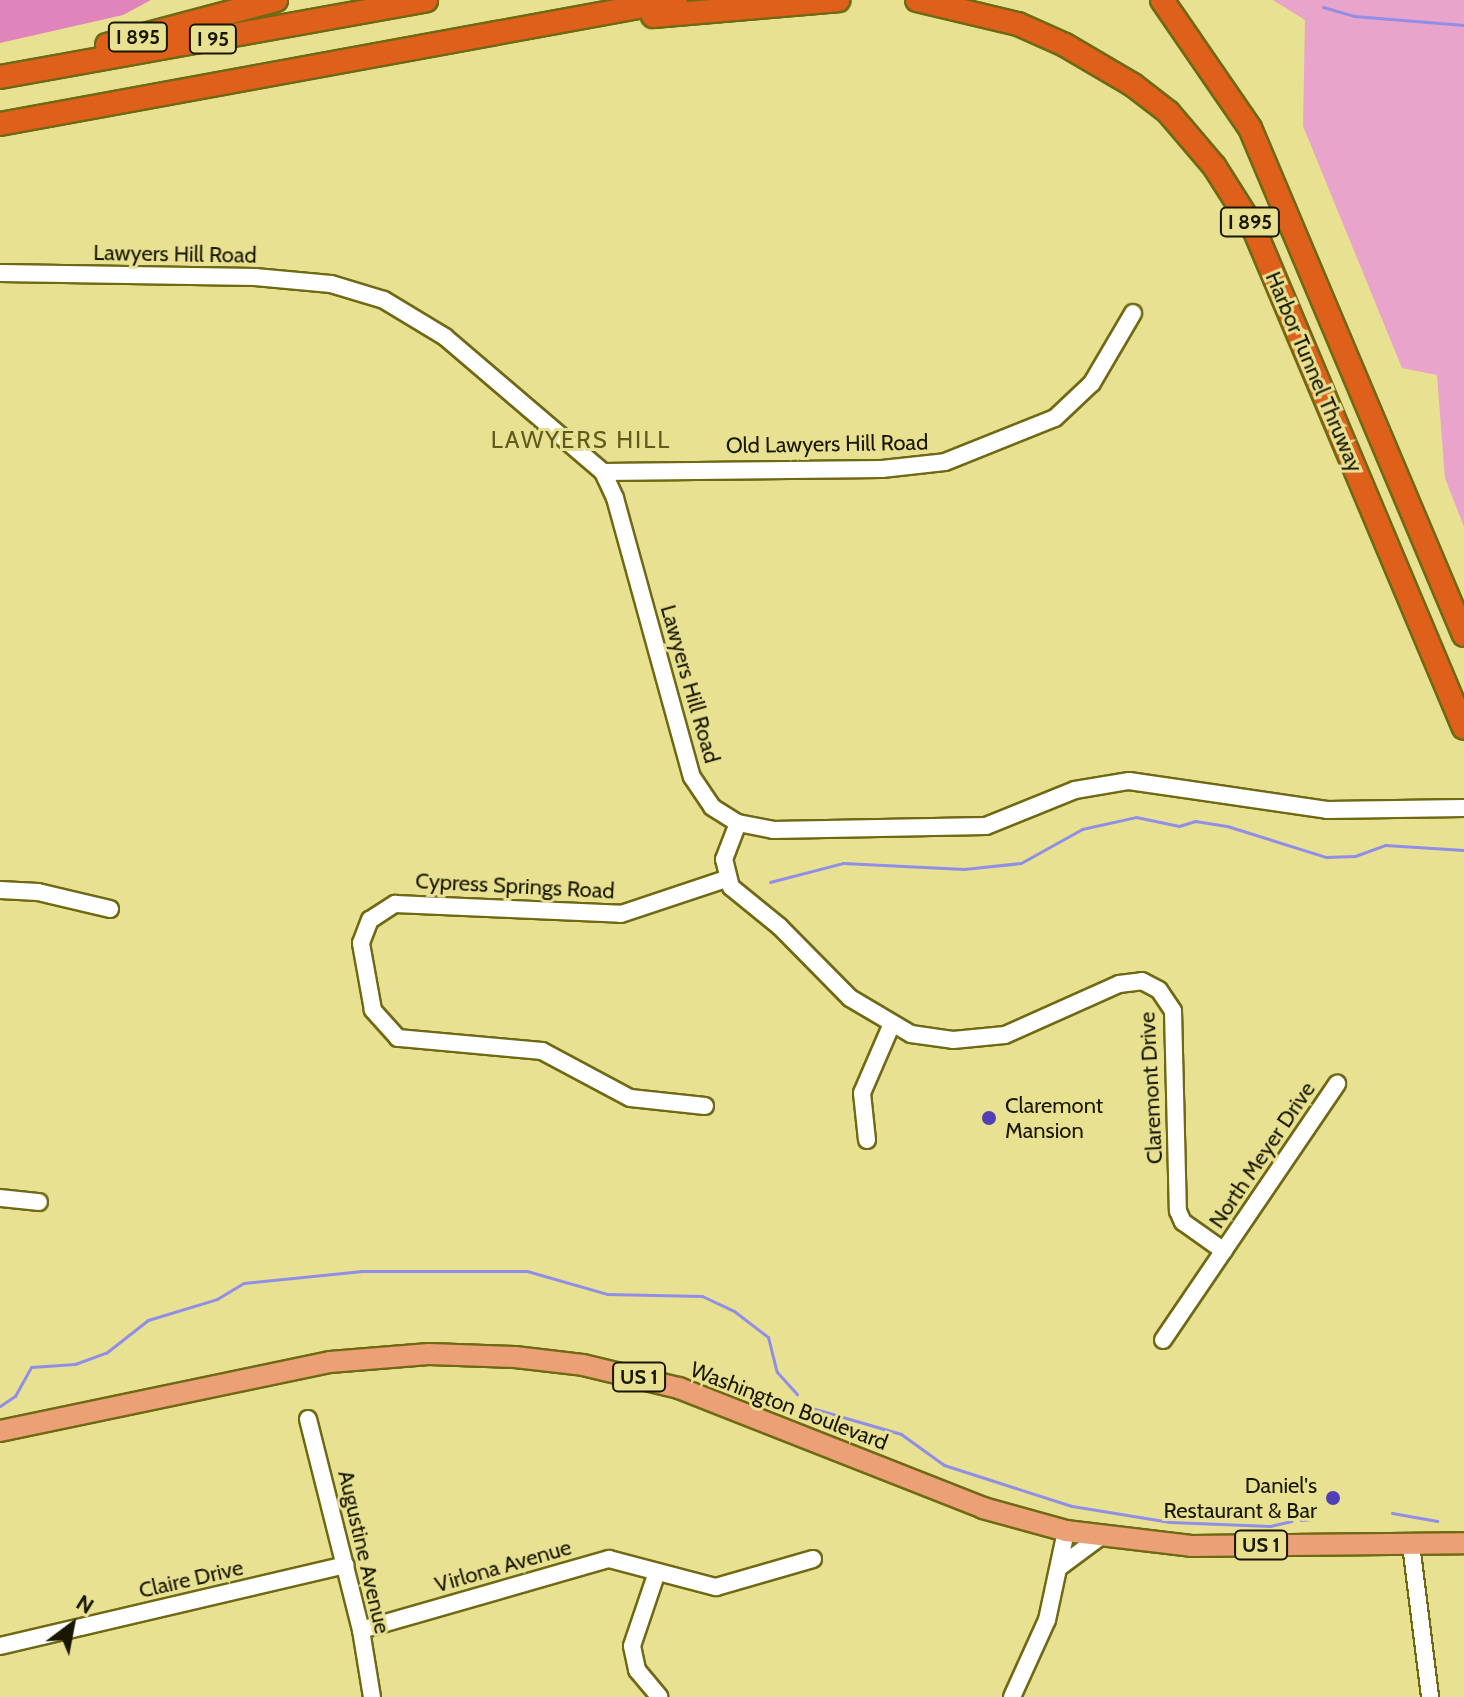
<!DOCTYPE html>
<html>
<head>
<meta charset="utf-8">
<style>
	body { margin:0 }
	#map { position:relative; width:1464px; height:1697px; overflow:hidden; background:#e7e191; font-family:Cabin,sans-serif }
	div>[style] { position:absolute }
	.green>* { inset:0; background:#e8a4cb }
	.forest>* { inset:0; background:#e085bb }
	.stream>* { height:3px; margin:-1.5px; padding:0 1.5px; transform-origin:1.5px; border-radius:1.5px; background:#918ee7 }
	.roads { filter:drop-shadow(2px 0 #706914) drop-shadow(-2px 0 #706914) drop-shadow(0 2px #706914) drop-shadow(0 -2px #706914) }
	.minor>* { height:16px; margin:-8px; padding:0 8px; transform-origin:8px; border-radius:8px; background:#fff }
	.major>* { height:20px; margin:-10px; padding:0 10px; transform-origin:10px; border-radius:10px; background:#eba076 }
	.highway>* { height:22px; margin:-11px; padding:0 11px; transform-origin:11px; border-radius:11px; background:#de601b }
	.dots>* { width:22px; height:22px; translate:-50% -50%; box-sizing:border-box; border:4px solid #e7e191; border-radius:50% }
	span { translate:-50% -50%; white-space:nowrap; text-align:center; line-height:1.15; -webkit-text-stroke:6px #e7e191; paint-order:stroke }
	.shield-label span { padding:2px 6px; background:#e7e191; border:2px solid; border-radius:6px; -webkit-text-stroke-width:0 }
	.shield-label { font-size:20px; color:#1a1700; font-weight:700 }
	.street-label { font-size:22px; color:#1a1700 }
	.poi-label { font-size:22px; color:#1a1700 }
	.left { translate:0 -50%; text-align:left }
	.right { translate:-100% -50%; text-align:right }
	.neighbourhood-label { font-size:24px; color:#5f5a1d; letter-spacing:2px }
	.north { position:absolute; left:32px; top:1585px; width:80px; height:80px; -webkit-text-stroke:6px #e7e191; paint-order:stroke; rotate:32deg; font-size:22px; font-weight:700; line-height:32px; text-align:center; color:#1a1700 }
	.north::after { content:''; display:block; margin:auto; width:28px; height:36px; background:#1a1700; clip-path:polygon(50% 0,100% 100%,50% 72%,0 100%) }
</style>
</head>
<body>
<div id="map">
	<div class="green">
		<i style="clip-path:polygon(1273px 0,1464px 0,1464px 527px,1445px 478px,1437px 375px,1402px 368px,1303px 126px,1305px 20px)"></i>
	</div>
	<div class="forest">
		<i style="clip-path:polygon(0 0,151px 0,123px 15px,0 43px)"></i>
	</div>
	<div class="stream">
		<i style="left:1323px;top:7px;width:32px;rotate:16deg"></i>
		<i style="left:1354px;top:16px;width:110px;rotate:4.7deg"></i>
		<i style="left:770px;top:882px;width:75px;rotate:-14.6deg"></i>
		<i style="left:843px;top:863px;width:121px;rotate:2.8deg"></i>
		<i style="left:964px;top:869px;width:57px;rotate:-6deg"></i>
		<i style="left:1021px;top:863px;width:70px;rotate:-29.1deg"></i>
		<i style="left:1082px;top:829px;width:55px;rotate:-12.5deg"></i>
		<i style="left:1136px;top:817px;width:44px;rotate:11.8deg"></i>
		<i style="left:1179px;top:826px;width:17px;rotate:-17deg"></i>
		<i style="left:1195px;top:821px;width:32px;rotate:9deg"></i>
		<i style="left:1227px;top:826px;width:104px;rotate:17.4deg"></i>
		<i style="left:1326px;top:857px;width:29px;rotate:-2deg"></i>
		<i style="left:1355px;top:856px;width:32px;rotate:-20deg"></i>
		<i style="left:1385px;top:845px;width:79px;rotate:3.6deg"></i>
		<i style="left:0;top:1406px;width:18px;rotate:-34deg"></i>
		<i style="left:15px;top:1396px;width:33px;rotate:-61deg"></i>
		<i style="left:31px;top:1367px;width:44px;rotate:-3.9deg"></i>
		<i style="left:75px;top:1364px;width:33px;rotate:-20deg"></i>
		<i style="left:106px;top:1353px;width:53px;rotate:-38.2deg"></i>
		<i style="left:148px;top:1320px;width:72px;rotate:-16.9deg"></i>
		<i style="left:217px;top:1299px;width:31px;rotate:-31deg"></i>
		<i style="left:244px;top:1283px;width:119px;rotate:-5.8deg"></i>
		<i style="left:362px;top:1271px;width:165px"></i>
		<i style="left:527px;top:1271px;width:83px;rotate:16deg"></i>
		<i style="left:607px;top:1294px;width:95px;rotate:1.2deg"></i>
		<i style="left:702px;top:1296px;width:35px;rotate:25deg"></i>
		<i style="left:734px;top:1311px;width:43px;rotate:37.4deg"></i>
		<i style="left:768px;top:1337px;width:36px;rotate:76deg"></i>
		<i style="left:777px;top:1372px;width:30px;rotate:48deg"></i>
		<i style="left:808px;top:1407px;width:97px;rotate:16.2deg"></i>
		<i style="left:901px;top:1434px;width:53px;rotate:35.8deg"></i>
		<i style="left:944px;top:1465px;width:134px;rotate:17.8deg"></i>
		<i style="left:1072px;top:1506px;width:99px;rotate:9.3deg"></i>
		<i style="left:1170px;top:1522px;width:100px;rotate:2.3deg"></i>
		<i style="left:1270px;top:1526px;width:22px;rotate:-13deg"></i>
		<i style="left:1392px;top:1513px;width:46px;rotate:10.1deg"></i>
		<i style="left:1301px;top:1520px;width:11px;rotate:-5deg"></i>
	</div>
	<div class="roads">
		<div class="minor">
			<i style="left:0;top:273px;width:255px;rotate:0.9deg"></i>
			<i style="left:255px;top:277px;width:76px;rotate:5.3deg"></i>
			<i style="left:331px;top:284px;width:55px;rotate:16.8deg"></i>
			<i style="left:384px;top:300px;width:71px;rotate:31.2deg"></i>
			<i style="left:445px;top:337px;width:208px;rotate:40.5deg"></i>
			<i style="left:603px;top:472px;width:29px;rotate:65deg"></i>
			<i style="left:615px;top:498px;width:289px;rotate:74.6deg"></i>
			<i style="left:692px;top:777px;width:36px;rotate:56deg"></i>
			<i style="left:712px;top:807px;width:31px;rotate:32deg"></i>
			<i style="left:738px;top:823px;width:36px;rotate:11deg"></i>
			<i style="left:773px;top:830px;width:213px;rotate:-1.1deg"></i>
			<i style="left:986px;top:826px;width:96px;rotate:-22deg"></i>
			<i style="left:1075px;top:790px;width:55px;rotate:-9.5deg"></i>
			<i style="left:1129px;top:781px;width:200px;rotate:8.3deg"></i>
			<i style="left:1327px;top:810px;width:137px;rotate:-0.8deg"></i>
			<i style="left:603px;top:472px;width:279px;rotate:-0.6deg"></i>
			<i style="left:882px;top:469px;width:63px;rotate:-6.3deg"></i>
			<i style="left:945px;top:462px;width:118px;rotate:-21.8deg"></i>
			<i style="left:1055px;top:418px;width:51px;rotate:-43.4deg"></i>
			<i style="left:1092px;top:383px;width:81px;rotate:-59.6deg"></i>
			<i style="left:738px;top:823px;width:39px;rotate:111deg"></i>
			<i style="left:724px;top:859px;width:29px;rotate:76deg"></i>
			<i style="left:731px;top:887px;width:63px;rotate:39.2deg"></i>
			<i style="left:780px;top:927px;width:100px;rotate:45.4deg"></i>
			<i style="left:850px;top:998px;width:71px;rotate:30.5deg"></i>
			<i style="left:911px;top:1034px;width:42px;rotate:8.1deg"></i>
			<i style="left:953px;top:1040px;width:52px;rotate:-5.5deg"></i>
			<i style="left:1005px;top:1035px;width:125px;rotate:-24.1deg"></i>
			<i style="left:1119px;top:984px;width:23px;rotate:-7deg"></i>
			<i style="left:1142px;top:981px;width:19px;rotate:28deg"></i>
			<i style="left:1159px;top:990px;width:25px;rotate:56deg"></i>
			<i style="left:1173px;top:1011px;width:200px;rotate:88.6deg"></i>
			<i style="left:1178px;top:1211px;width:12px;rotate:66deg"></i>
			<i style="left:1183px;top:1222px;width:50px;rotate:35.3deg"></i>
			<i style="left:0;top:890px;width:38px;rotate:3deg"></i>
			<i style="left:38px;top:892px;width:74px;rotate:13.3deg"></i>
			<i style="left:705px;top:1106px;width:75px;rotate:-173.9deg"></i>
			<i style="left:630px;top:1098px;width:100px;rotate:-151.9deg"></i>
			<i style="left:542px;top:1051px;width:145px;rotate:-174.8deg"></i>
			<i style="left:398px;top:1038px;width:38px;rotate:-132deg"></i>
			<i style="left:373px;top:1010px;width:68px;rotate:-100.2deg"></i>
			<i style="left:361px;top:943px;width:25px;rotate:-69deg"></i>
			<i style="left:370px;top:920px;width:30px;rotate:-33deg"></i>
			<i style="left:395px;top:904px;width:226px;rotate:2.5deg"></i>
			<i style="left:621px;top:914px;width:111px;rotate:-18.4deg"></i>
			<i style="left:867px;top:1140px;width:47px;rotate:-96.1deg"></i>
			<i style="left:862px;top:1093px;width:73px;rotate:-66.6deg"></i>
			<i style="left:0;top:1198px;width:39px;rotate:6deg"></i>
			<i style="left:1163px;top:1340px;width:310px;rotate:-55.8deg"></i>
			<i style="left:308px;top:1419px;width:218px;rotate:75.9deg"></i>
			<i style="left:361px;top:1630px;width:68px;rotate:80.7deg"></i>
			<i style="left:1411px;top:1544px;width:154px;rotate:82.9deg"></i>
			<i style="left:1061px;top:1566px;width:49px;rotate:-36.6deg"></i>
			<i style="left:657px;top:1572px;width:78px;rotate:108.7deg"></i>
			<i style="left:632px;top:1646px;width:25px;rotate:78deg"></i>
			<i style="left:637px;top:1670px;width:35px;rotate:50deg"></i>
			<i style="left:361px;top:1630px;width:258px;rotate:-16deg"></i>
			<i style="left:609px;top:1559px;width:111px;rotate:14.7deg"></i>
			<i style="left:716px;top:1587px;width:101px;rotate:-16.1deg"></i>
			<i style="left:0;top:1646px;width:355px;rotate:-13.2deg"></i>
			<i style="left:1012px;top:1697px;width:85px;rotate:-65.6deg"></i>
			<i style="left:1047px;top:1620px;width:91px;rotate:-77.9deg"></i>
		</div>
		<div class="major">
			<i style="left:0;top:1431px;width:337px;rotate:-11.8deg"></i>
			<i style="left:330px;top:1362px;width:99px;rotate:-4.6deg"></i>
			<i style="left:429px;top:1354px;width:86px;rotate:2deg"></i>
			<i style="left:515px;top:1357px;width:68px;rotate:6.7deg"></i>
			<i style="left:583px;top:1365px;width:99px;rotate:13.5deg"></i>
			<i style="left:679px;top:1388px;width:327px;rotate:21.5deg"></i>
			<i style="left:983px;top:1508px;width:86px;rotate:15.5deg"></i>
			<i style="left:1066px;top:1531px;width:126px;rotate:6.8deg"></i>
			<i style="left:1191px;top:1546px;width:273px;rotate:-0.6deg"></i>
		</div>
		<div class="highway">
			<i style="left:917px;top:0;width:104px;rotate:13.4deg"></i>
			<i style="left:1018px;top:24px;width:51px;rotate:24.1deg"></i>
			<i style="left:1065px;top:45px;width:79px;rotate:30.5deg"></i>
			<i style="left:1133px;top:85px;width:44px;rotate:37.6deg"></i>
			<i style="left:1168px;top:112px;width:71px;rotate:49.6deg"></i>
			<i style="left:1214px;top:166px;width:75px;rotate:57.6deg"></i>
			<i style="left:1254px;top:229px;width:541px;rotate:67.18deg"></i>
			<i style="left:1162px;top:0;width:155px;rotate:55.5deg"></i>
			<i style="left:1250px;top:128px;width:550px;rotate:67.12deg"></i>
			<i style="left:653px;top:16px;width:186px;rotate:-4.9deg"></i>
			<i style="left:107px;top:45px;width:175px;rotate:-14.9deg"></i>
			<i style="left:0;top:77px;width:433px;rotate:-10.2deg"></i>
			<i style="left:0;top:124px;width:687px;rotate:-10.39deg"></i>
		</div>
	</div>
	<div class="dots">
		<i style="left:989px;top:1118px;background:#523fb6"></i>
		<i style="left:1333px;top:1498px;background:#523fb6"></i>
	</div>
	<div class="shield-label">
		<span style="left:138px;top:37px">I 895</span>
		<span style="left:213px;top:39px">I 95</span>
		<span style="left:1250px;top:222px">I 895</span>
		<span style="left:639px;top:1377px">US 1</span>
		<span style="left:1261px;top:1545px">US 1</span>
	</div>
	<div class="street-label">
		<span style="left:175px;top:254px;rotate:1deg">Lawyers Hill Road</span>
		<span style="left:1314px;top:372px;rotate:67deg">Harbor Tunnel Thruway</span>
		<span style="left:827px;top:444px;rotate:-1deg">Old Lawyers Hill Road</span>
		<span style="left:690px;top:684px;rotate:74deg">Lawyers Hill Road</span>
		<span style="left:515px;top:886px;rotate:3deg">Cypress Springs Road</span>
		<span style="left:1151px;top:1088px;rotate:-93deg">Claremont Drive</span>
		<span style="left:1262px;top:1155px;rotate:-56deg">North Meyer Drive</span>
		<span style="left:789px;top:1406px;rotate:21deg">Washington Boulevard</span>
		<span style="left:364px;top:1552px;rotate:77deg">Augustine Avenue</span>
		<span style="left:503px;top:1566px;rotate:-16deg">Virlona Avenue</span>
		<span style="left:191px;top:1579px;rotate:-13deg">Claire Drive</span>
	</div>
	<div class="poi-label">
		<span class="left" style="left:1005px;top:1118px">Claremont<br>Mansion</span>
		<span class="right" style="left:1317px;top:1498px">Daniel's<br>Restaurant &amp; Bar</span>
	</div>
	<div class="neighbourhood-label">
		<span style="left:581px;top:440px">LAWYERS HILL</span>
	</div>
	<div class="north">N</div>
</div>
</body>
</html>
